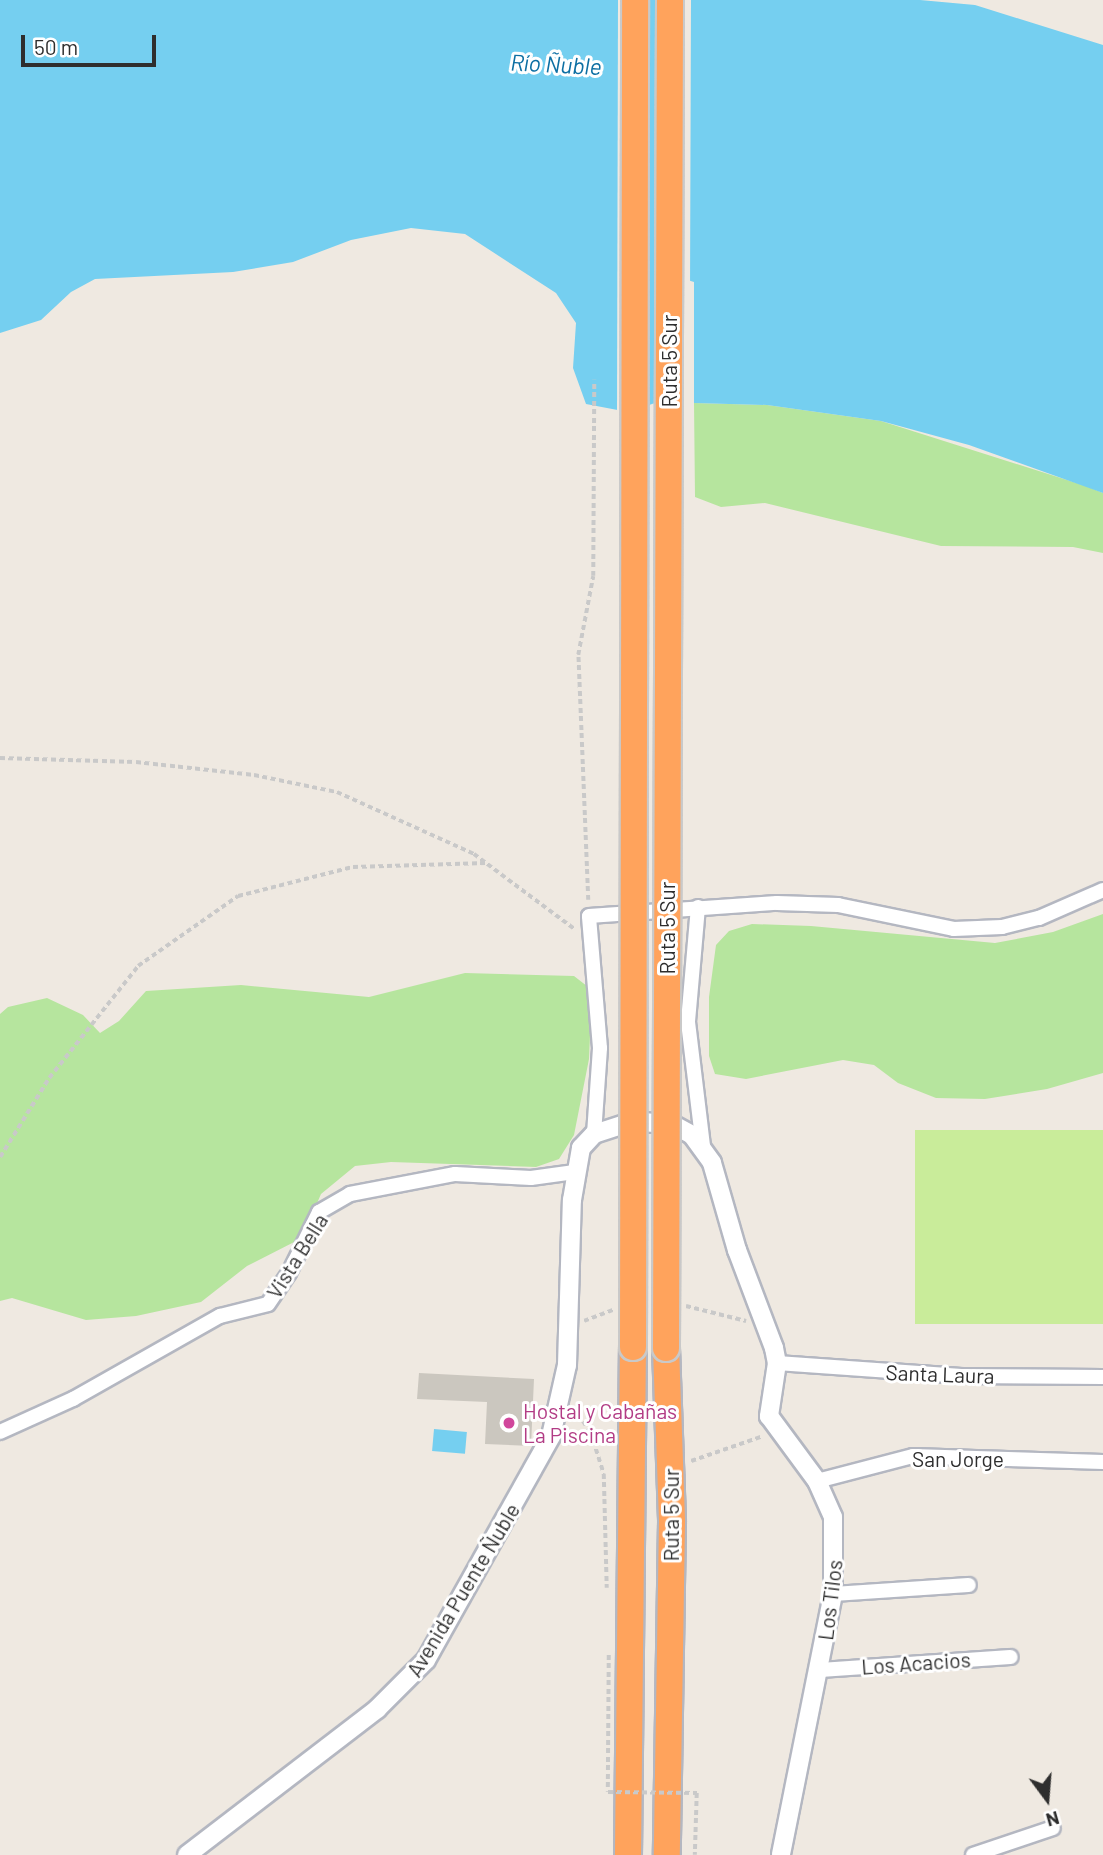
<!DOCTYPE html>
<html>
<head>
<meta charset="utf-8">
<style>
	body { margin:0 }
	#map { position:relative; width:1103px; height:1855px; overflow:hidden; background:#efe9e1; font-family:Barlow,sans-serif }
	div>[style] { position:absolute }
	.green>* { inset:0; background:#b6e59e }
	.pitch>* { inset:0; background:#c9ec9a; transform-origin:0 0 }
	.water>* { inset:0; background:#75cff0; transform-origin:0 0 }
	.pier>* { inset:0; background:#efe9e1 }
	.building>* { inset:0; background:#cbc7bf }
	.path>* { height:3.5px; margin-top:-1.75px; transform-origin:0; background:repeating-linear-gradient(90deg,#c9c9c9 0 5px,transparent 0 8.5px) }
	.roads { filter:drop-shadow(2px 0 #b4b7c1) drop-shadow(-2px 0 #b4b7c1) drop-shadow(0 2px #b4b7c1) drop-shadow(0 -2px #b4b7c1) }
	.minor>* { height:14px; margin:-7px; padding:0 7px; transform-origin:7px; border-radius:7px; background:#fff }
	.tertiary>* { height:18px; margin:-9px; padding:0 9px; transform-origin:9px; border-radius:9px; background:#fff }
	.motorway>* { height:26px; margin:-13px; padding:0 13px; transform-origin:13px; border-radius:13px; background:#ffa35c }
	.path-bridge>* { height:3.5px; margin-top:-1.75px; transform-origin:0; background:repeating-linear-gradient(90deg,#c9c9c9 0 5px,transparent 0 8.5px) }
	.bridges { filter:drop-shadow(2px 0 #c9c9c9) drop-shadow(-2px 0 #c9c9c9) drop-shadow(0 2px #c9c9c9) drop-shadow(0 -2px #c9c9c9) }
	.motorway-bridge>* { height:26px; margin:-13px; padding:0 13px; transform-origin:13px; border-radius:13px; background:#ffa35c }
	.dots>* { width:19px; height:19px; translate:-50% -50%; box-sizing:border-box; border:4px solid #fff; border-radius:50% }
	span { translate:-50% -50%; white-space:nowrap; text-align:center; line-height:1.15; -webkit-text-stroke:6px #fff; paint-order:stroke }
	.street-label { font-size:21px; color:#2e2e2e }
	.hotel-label { font-size:21px; color:#b23c85 }
	.left { translate:0 -50%; text-align:left }
	.water-label { font-size:23px; color:#0d6fa3; font-style:italic }
	.north { position:absolute; left:1012px; top:1764px; width:70px; height:70px; -webkit-text-stroke:5px #fff; paint-order:stroke; rotate:164deg; font-size:19px; font-weight:700; line-height:28px; text-align:center; color:#2e2e2e }
	.north::after { content:''; display:block; margin:auto; width:24px; height:32px; background:#2e2e2e; clip-path:polygon(50% 0,100% 100%,50% 72%,0 100%) }
	.scale { position:absolute; left:21px; top:35px; width:135px; height:32px; box-sizing:border-box; border:4px solid #2e2e2e; border-top:0; padding-left:9px; font-size:21px; line-height:24px; white-space:nowrap; color:#2e2e2e; -webkit-text-stroke:5px #fff; paint-order:stroke }
</style>
</head>
<body>
<div id="map">
	<div class="green">
		<i style="clip-path:polygon(694px 403px,767px 405px,881px 421px,1086px 486px,1103px 493px,1103px 553px,1073px 547px,941px 546px,765px 503px,721px 507px,695px 497px)"></i>
		<i style="clip-path:polygon(1103px 914px,1103px 1073px,1047px 1089px,985px 1099px,936px 1098px,898px 1083px,874px 1065px,843px 1060px,746px 1079px,715px 1074px,709px 1056px,709px 997px,716px 945px,729px 931px,752px 924px,811px 926px,995px 943px,1053px 932px)"></i>
		<i style="clip-path:polygon(465px 973px,574px 976px,592px 990px,589px 1059px,574px 1135px,559px 1159px,536px 1167px,391px 1162px,355px 1166px,321px 1194px,302px 1238px,247px 1266px,201px 1302px,136px 1316px,86px 1320px,12px 1298px,0 1301px,0 1014px,8px 1007px,47px 998px,83px 1015px,100px 1033px,119px 1021px,146px 991px,241px 985px,369px 997px)"></i>
	</div>
	<div class="pitch">
		<i style="left:1103px;top:1130px;width:194px;height:188px;rotate:90deg"></i>
	</div>
	<div class="water">
		<i style="clip-path:polygon(0 0,920px 0,975px 5px,1103px 45px,1103px 493px,969px 445px,881px 421px,767px 405px,694px 403px,694px 282px,655px 270px,655px 403px,628px 412px,586px 404px,573px 368px,576px 323px,556px 293px,465px 234px,411px 228px,351px 240px,293px 262px,233px 272px,95px 279px,71px 292px,41px 320px,0 333px)"></i>
		<i style="left:434px;top:1429px;width:33px;height:22px;rotate:5deg"></i>
	</div>
	<div class="pier">
		<i style="clip-path:polygon(618px 0,649px 0,648px 409px,628px 415px,617px 415px)"></i>
		<i style="clip-path:polygon(656px 0,691px 0,690px 296px,690px 284px,658px 274px,656px 407px)"></i>
	</div>
	<div class="building">
		<i style="clip-path:polygon(419px 1373px,534px 1379px,531px 1446px,485px 1444px,487px 1402px,417px 1399px)"></i>
	</div>
	<div class="path">
		<i style="left:0;top:758px;width:136px;rotate:1.7deg"></i>
		<i style="left:136px;top:762px;width:119px;rotate:6.3deg"></i>
		<i style="left:254px;top:775px;width:85px;rotate:11.6deg"></i>
		<i style="left:337px;top:792px;width:150px;rotate:24.3deg"></i>
		<i style="left:474px;top:854px;width:127px;rotate:36.7deg"></i>
		<i style="left:588px;top:900px;width:245px;rotate:-92.3deg"></i>
		<i style="left:578px;top:655px;width:80px;rotate:-79.2deg"></i>
		<i style="left:593px;top:576px;width:196px;rotate:-89.7deg"></i>
		<i style="left:0;top:1157px;width:93px;rotate:-58.2deg"></i>
		<i style="left:49px;top:1078px;width:143px;rotate:-51.5deg"></i>
		<i style="left:138px;top:966px;width:122px;rotate:-35deg"></i>
		<i style="left:238px;top:896px;width:119px;rotate:-14.2deg"></i>
		<i style="left:353px;top:867px;width:133px;rotate:-1.7deg"></i>
		<i style="left:686px;top:1306px;width:62px;rotate:14deg"></i>
		<i style="left:584px;top:1321px;width:31px;rotate:-21deg"></i>
		<i style="left:574px;top:1407px;width:31px;rotate:57deg"></i>
		<i style="left:591px;top:1433px;width:43px;rotate:72.4deg"></i>
		<i style="left:604px;top:1474px;width:114px;rotate:88.5deg"></i>
		<i style="left:691px;top:1461px;width:76px;rotate:-19.1deg"></i>
	</div>
	<div class="roads">
		<div class="minor">
			<i style="left:698px;top:907px;width:115px;rotate:95deg"></i>
			<i style="left:688px;top:1022px;width:125px;rotate:83.1deg"></i>
			<i style="left:594px;top:1134px;width:86px;rotate:-86deg"></i>
			<i style="left:600px;top:1048px;width:132px;rotate:-94.8deg"></i>
			<i style="left:589px;top:916px;width:188px;rotate:-4deg"></i>
			<i style="left:777px;top:903px;width:61px;rotate:1.9deg"></i>
			<i style="left:838px;top:905px;width:118px;rotate:11.7deg"></i>
			<i style="left:954px;top:929px;width:48px;rotate:-2.4deg"></i>
			<i style="left:1002px;top:927px;width:38px;rotate:-14deg"></i>
			<i style="left:1039px;top:918px;width:70px;rotate:-23.6deg"></i>
			<i style="left:777px;top:1363px;width:185px;rotate:4deg"></i>
			<i style="left:962px;top:1376px;width:141px;rotate:0.4deg"></i>
			<i style="left:0;top:1432px;width:80px;rotate:-24.3deg"></i>
			<i style="left:73px;top:1399px;width:169px;rotate:-29.5deg"></i>
			<i style="left:220px;top:1316px;width:49px;rotate:-14deg"></i>
			<i style="left:268px;top:1304px;width:37px;rotate:-56deg"></i>
			<i style="left:289px;top:1273px;width:68px;rotate:-63.8deg"></i>
			<i style="left:319px;top:1212px;width:36px;rotate:-30deg"></i>
			<i style="left:350px;top:1194px;width:107px;rotate:-10.8deg"></i>
			<i style="left:455px;top:1174px;width:76px;rotate:3deg"></i>
			<i style="left:531px;top:1178px;width:44px;rotate:-7.8deg"></i>
			<i style="left:817px;top:1481px;width:99px;rotate:-14.6deg"></i>
			<i style="left:913px;top:1456px;width:190px;rotate:1.8deg"></i>
			<i style="left:833px;top:1594px;width:136px;rotate:-3.8deg"></i>
			<i style="left:820px;top:1670px;width:191px;rotate:-3.9deg"></i>
			<i style="left:973px;top:1855px;width:84px;rotate:-18.6deg"></i>
		</div>
		<div class="tertiary">
			<i style="left:187px;top:1855px;width:240px;rotate:-37.5deg"></i>
			<i style="left:377px;top:1709px;width:69px;rotate:-45deg"></i>
			<i style="left:426px;top:1660px;width:257px;rotate:-60.8deg"></i>
			<i style="left:551px;top:1436px;width:73px;rotate:-77.3deg"></i>
			<i style="left:567px;top:1365px;width:165px;rotate:-88.3deg"></i>
			<i style="left:572px;top:1200px;width:53px;rotate:-80.2deg"></i>
			<i style="left:581px;top:1148px;width:19px;rotate:-47deg"></i>
			<i style="left:594px;top:1134px;width:42px;rotate:-18deg"></i>
			<i style="left:634px;top:1121px;width:40px;rotate:5.7deg"></i>
			<i style="left:674px;top:1125px;width:21px;rotate:29deg"></i>
			<i style="left:692px;top:1135px;width:34px;rotate:54deg"></i>
			<i style="left:712px;top:1163px;width:91px;rotate:74deg"></i>
			<i style="left:737px;top:1250px;width:105px;rotate:69.3deg"></i>
			<i style="left:774px;top:1348px;width:15px;rotate:79deg"></i>
			<i style="left:777px;top:1363px;width:54px;rotate:98.6deg"></i>
			<i style="left:769px;top:1416px;width:81px;rotate:53.6deg"></i>
			<i style="left:817px;top:1481px;width:39px;rotate:66deg"></i>
			<i style="left:833px;top:1517px;width:77px;rotate:90deg"></i>
			<i style="left:833px;top:1594px;width:266px;rotate:101.3deg"></i>
		</div>
		<div class="motorway">
			<i style="left:666px;top:1348px;width:174px;rotate:88deg"></i>
			<i style="left:672px;top:1522px;width:333px;rotate:90.9deg"></i>
			<i style="left:628px;top:1855px;width:508px;rotate:-89.44deg"></i>
		</div>
	</div>
	<div class="path-bridge">
		<i style="left:609px;top:1655px;width:137px;rotate:90.4deg"></i>
		<i style="left:608px;top:1792px;width:89px;rotate:0.6deg"></i>
		<i style="left:697px;top:1793px;width:62px;rotate:91.8deg"></i>
	</div>
	<div class="bridges">
		<div class="motorway-bridge">
			<i style="left:633px;top:1347px;width:1347px;rotate:-89.91deg"></i>
			<i style="left:666px;top:1348px;width:1348px;rotate:-89.83deg"></i>
		</div>
	</div>
	<div class="dots">
		<i style="left:509px;top:1423px;background:#d1479c"></i>
	</div>
	<div class="street-label">
		<span style="left:669px;top:361px;rotate:-90deg">Ruta 5 Sur</span>
		<span style="left:667px;top:928px;rotate:-90deg">Ruta 5 Sur</span>
		<span style="left:297px;top:1256px;rotate:-58deg">Vista Bella</span>
		<span style="left:940px;top:1374px;rotate:2deg">Santa Laura</span>
		<span style="left:958px;top:1459px">San Jorge</span>
		<span style="left:671px;top:1515px;rotate:-90deg">Ruta 5 Sur</span>
		<span style="left:463px;top:1590px;rotate:-59deg">Avenida Puente Ñuble</span>
		<span style="left:830px;top:1600px;rotate:-83deg">Los Tilos</span>
		<span style="left:916px;top:1663px;rotate:-4deg">Los Acacios</span>
	</div>
	<div class="hotel-label">
		<span class="left" style="left:523px;top:1423px">Hostal y Cabañas<br>La Piscina</span>
	</div>
	<div class="water-label">
		<span style="left:556px;top:64px;rotate:3deg">Río Ñuble</span>
	</div>
	<div class="north">N</div>
	<div class="scale">50 m</div>
</div>
</body>
</html>
